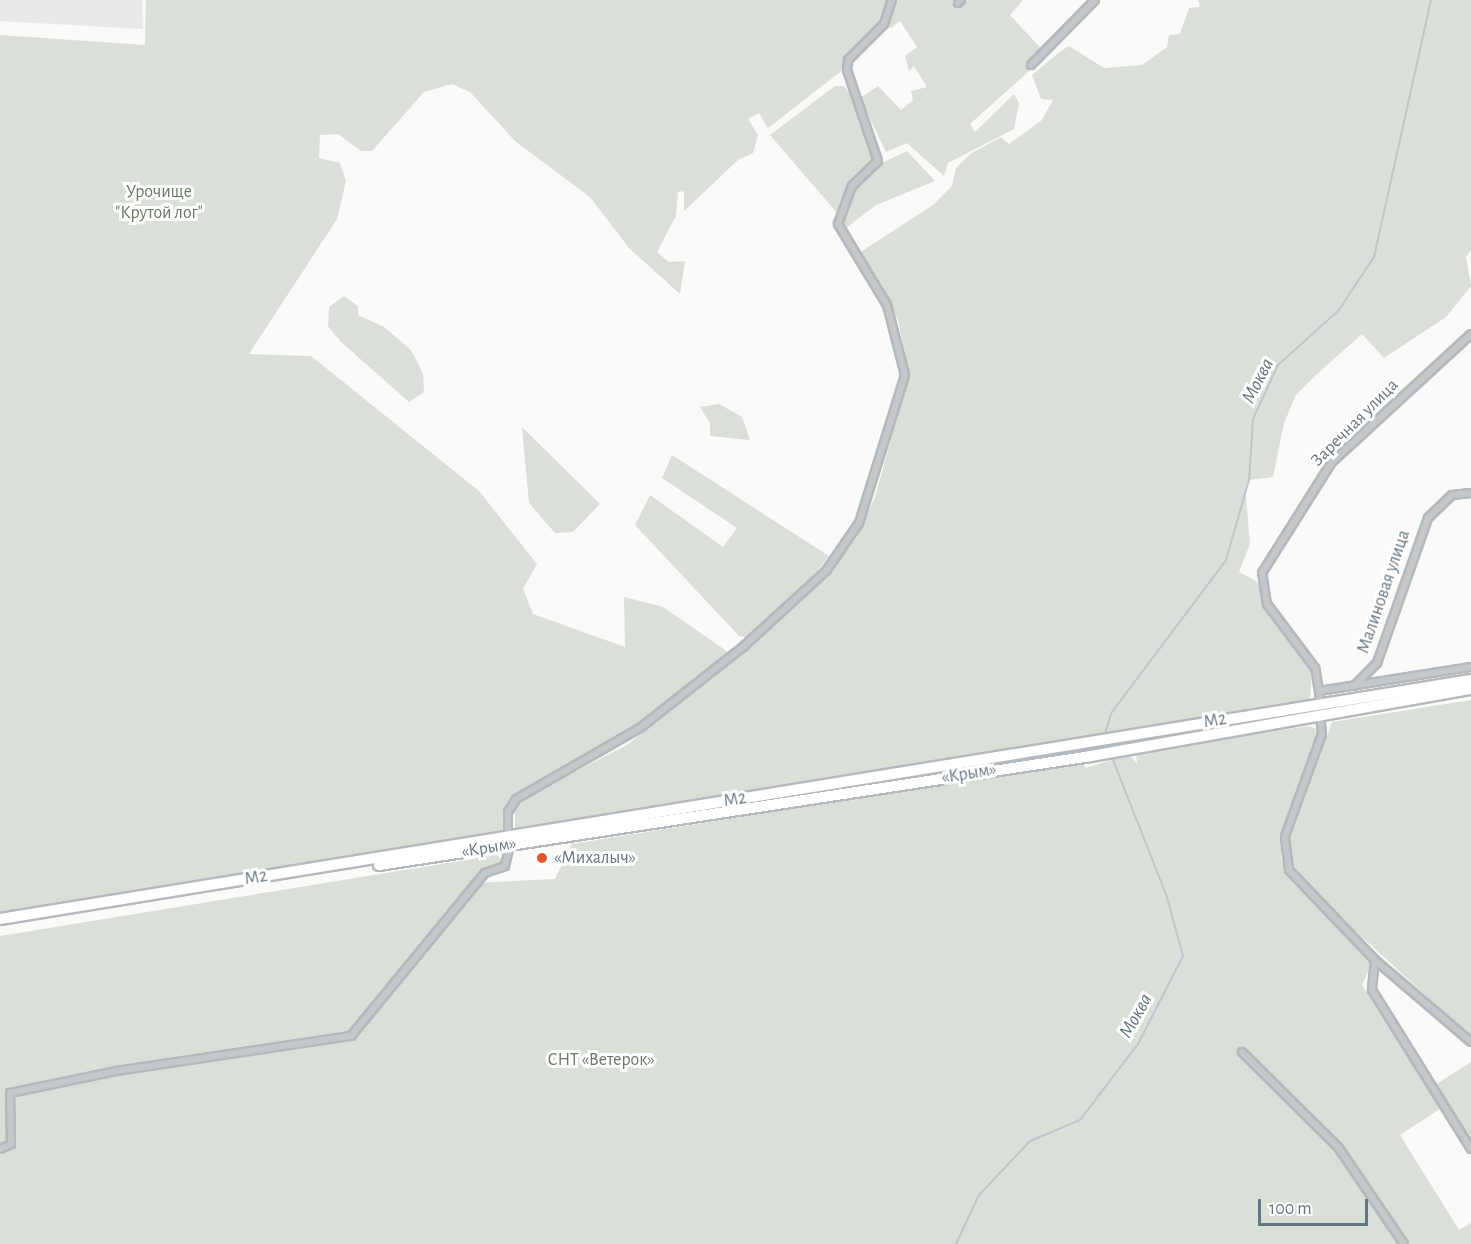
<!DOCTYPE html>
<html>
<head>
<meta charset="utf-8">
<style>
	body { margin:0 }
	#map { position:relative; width:1471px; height:1244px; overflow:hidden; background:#fafaf8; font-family:"Alegreya Sans",sans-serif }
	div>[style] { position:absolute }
	.built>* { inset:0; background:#e8e9e9 }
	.green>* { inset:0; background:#dadfd7 }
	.stream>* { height:2px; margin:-1px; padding:0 1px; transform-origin:1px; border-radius:1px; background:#bbc7cb }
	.roads { filter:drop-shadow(2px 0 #b4b9bd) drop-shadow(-2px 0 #b4b9bd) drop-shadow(0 2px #b4b9bd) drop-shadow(0 -2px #b4b9bd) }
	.street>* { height:6px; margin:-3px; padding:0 3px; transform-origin:3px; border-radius:3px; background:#c3c8cc }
	.highway>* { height:10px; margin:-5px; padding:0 5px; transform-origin:5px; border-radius:5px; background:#fff }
	.dots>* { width:16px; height:16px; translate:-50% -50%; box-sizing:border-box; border:3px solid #fff; border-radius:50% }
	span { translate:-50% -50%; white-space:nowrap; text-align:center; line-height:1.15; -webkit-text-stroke:6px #fff; paint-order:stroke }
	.park-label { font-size:18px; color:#687a64 }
	.street-label { font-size:18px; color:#657683 }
	.poi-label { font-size:18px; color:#657683 }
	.left { translate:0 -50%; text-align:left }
	.water-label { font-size:20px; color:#60757c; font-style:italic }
	.scale { position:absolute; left:1258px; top:1199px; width:110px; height:27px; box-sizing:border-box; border:3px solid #657683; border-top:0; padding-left:8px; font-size:18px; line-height:21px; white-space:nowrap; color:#657683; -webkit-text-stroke:4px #fff; paint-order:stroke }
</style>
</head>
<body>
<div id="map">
	<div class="built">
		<i style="clip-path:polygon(0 0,142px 0,143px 29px,0 21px)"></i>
	</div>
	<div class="green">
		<i style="clip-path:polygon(146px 0,891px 0,883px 20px,846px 58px,844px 69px,768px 128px,759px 113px,748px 119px,758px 135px,753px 153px,738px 160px,684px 211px,684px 191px,678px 192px,676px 216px,657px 252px,669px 262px,685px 261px,680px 294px,629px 248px,590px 197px,515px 141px,470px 92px,452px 84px,424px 92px,372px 151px,361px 151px,338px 134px,320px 135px,319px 158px,340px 163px,346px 181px,337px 219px,249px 354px,311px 356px,479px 491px,537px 564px,523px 589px,533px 614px,625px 647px,624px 597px,663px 607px,728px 652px,622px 736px,508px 801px,502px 834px,0 916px,0 35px,145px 45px)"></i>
		<i style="clip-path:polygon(893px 0,1023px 0,1010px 15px,1047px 55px,970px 124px,975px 132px,1014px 94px,1019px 103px,1014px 129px,948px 163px,944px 176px,907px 143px,886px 152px,860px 98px,878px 86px,901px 110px,913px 100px,911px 91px,927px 87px,914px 66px,909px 71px,905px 56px,917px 47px,900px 21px,891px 28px,885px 24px)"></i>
		<i style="clip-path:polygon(1198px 0,1471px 0,1471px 250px,1466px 257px,1471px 286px,1446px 317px,1384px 358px,1362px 334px,1316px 375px,1296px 395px,1284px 423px,1273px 477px,1249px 480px,1246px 495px,1250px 544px,1239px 572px,1256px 581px,1312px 669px,1310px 700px,1303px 707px,645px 816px,625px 810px,618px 819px,515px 830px,515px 807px,526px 797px,627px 745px,679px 704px,797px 604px,856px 539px,875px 497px,909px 375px,898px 320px,859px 253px,933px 205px,952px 186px,956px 168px,970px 154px,1001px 137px,1009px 144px,1042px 120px,1053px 100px,1041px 99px,1032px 75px,1061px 51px,1069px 46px,1104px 68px,1142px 65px,1167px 47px,1169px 35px,1180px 34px,1189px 8px,1200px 7px)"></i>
		<i style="clip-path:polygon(835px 86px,844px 86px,853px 99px,875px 159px,852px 178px,837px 213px,770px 135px)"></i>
		<i style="clip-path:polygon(907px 151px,935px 181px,876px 205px,846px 228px,842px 221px,854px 188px,882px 163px)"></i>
		<i style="clip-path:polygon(344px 296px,358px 306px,358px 315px,384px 327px,411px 350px,423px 374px,424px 392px,409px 402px,340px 341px,328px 326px,329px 307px)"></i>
		<i style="clip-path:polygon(719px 404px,742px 417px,750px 440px,710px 436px,710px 423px,700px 407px)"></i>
		<i style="clip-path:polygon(522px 427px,600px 504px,573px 532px,555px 533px,529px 503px)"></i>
		<i style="clip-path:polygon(672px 455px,829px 556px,797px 597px,750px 638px,739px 636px,635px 525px,650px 495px,723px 547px,737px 528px,662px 478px)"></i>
		<i style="clip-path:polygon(1471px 700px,1471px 1037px,1300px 880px,1287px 849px,1332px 722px)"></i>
		<i style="clip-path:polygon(1308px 726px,1315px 728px,1317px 739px,1286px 821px,1281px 859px,1296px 884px,1372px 963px,1362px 985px,1440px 1109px,1400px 1135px,1459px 1230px,1471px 1223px,1471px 1244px,1406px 1244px,1339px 1145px,1285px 1088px,1337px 1148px,1402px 1244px,0 1244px,0 936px,497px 855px,503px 861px,475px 883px,555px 879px,572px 844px,1083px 762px,1085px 768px,1129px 755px,1137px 763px,1136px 753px,1144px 751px)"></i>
		<i style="clip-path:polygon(1471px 1062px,1471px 1143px,1435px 1085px)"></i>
	</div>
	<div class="stream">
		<i style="left:1104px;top:736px;width:25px;rotate:-72deg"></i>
		<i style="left:1112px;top:712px;width:190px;rotate:-53.1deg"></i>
		<i style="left:1226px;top:560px;width:83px;rotate:-74deg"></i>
		<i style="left:1249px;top:480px;width:61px;rotate:-86.2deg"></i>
		<i style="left:1253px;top:419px;width:60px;rotate:-65.2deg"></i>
		<i style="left:1278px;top:365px;width:82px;rotate:-42deg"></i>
		<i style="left:1339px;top:310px;width:64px;rotate:-56.6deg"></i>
		<i style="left:1374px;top:257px;width:263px;rotate:-77.5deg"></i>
		<i style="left:956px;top:1244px;width:54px;rotate:-64.9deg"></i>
		<i style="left:979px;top:1195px;width:74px;rotate:-46.6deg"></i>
		<i style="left:1030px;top:1141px;width:54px;rotate:-22.8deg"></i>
		<i style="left:1080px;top:1120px;width:96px;rotate:-52.7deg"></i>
		<i style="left:1138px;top:1044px;width:99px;rotate:-62.9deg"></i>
		<i style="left:1183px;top:956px;width:61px;rotate:-105.2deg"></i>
		<i style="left:1167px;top:897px;width:153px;rotate:-111.5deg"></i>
	</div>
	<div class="roads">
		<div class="street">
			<i style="left:958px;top:3px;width:4px;rotate:-45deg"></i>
			<i style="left:1031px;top:65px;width:91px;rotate:-45.4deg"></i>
			<i style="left:1354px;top:686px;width:33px;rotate:-45deg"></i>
			<i style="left:1377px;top:663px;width:154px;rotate:-70.6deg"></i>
			<i style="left:1428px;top:518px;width:33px;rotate:-44deg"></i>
			<i style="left:1452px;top:495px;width:19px;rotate:-6deg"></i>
			<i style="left:1319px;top:691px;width:154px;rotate:-9deg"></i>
			<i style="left:1321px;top:704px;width:36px;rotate:-99deg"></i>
			<i style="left:1315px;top:668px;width:80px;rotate:-126.9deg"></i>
			<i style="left:1267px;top:604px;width:31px;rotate:-99deg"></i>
			<i style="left:1262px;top:573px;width:131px;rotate:-57.8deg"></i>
			<i style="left:1332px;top:462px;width:189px;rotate:-42.6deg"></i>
			<i style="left:1320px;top:715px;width:19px;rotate:84deg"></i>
			<i style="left:1322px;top:734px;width:109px;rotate:109.8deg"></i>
			<i style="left:1285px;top:837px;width:33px;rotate:83deg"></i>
			<i style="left:1289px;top:870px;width:124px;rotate:46.3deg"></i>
			<i style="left:1375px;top:960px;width:126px;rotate:40.5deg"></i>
			<i style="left:508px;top:837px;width:25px;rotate:-90deg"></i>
			<i style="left:508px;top:812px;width:15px;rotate:-58deg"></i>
			<i style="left:516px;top:799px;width:143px;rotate:-29.8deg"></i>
			<i style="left:640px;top:728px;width:131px;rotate:-38.2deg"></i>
			<i style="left:743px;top:647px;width:113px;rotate:-42.5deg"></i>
			<i style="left:826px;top:571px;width:58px;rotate:-55.5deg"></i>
			<i style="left:859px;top:523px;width:155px;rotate:-72.7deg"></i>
			<i style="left:905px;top:375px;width:72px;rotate:-104.4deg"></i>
			<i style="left:887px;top:305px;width:95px;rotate:-121.2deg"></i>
			<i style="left:838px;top:224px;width:40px;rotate:-69.8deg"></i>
			<i style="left:852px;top:186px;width:36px;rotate:-44deg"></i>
			<i style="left:878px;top:161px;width:96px;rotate:-108.8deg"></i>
			<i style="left:847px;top:70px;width:10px;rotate:-84deg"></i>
			<i style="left:848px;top:60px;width:51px;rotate:-45deg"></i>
			<i style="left:884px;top:24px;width:25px;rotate:-72deg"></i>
			<i style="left:1375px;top:960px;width:30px;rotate:96deg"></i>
			<i style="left:1372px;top:990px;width:187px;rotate:58.1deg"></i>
			<i style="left:1242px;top:1052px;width:135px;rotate:44.7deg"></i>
			<i style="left:1338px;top:1147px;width:117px;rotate:55.8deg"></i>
			<i style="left:0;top:1149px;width:12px;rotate:-24deg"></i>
			<i style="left:11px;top:1144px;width:51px;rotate:-91.1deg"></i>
			<i style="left:10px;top:1093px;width:108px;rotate:-11.7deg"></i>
			<i style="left:116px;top:1071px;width:238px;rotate:-8.5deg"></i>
			<i style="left:351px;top:1036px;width:211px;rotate:-50.6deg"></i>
			<i style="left:485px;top:873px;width:21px;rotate:-19deg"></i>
			<i style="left:505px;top:866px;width:23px;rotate:-77deg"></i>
		</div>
		<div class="highway">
			<i style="left:379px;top:865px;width:714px;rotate:-8.7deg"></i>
			<i style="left:1085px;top:757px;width:392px;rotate:-10deg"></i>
			<i style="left:0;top:919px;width:1490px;rotate:-9.23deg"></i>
		</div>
	</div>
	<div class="dots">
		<i style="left:542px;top:858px;background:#e4572e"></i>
	</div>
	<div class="park-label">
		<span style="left:159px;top:203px">Урочище<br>"Крутой лог"</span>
		<span style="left:601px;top:1060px">СНТ «Ветерок»</span>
	</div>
	<div class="street-label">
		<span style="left:1355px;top:423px;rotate:-45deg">Заречная улица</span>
		<span style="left:1384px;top:592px;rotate:-71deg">Малиновая улица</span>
		<span style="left:1215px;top:721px;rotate:-9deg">М2</span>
		<span style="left:969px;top:774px;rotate:-9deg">«Крым»</span>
		<span style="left:735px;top:800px;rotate:-9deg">М2</span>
		<span style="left:489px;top:848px;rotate:-9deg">«Крым»</span>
		<span style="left:256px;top:878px;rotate:-9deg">М2</span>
	</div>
	<div class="poi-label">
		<span class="left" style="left:554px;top:858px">«Михалыч»</span>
	</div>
	<div class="water-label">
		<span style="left:1258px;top:381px;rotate:-63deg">Моква</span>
		<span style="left:1136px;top:1016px;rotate:-61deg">Моква</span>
	</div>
	<div class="scale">100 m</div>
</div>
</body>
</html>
